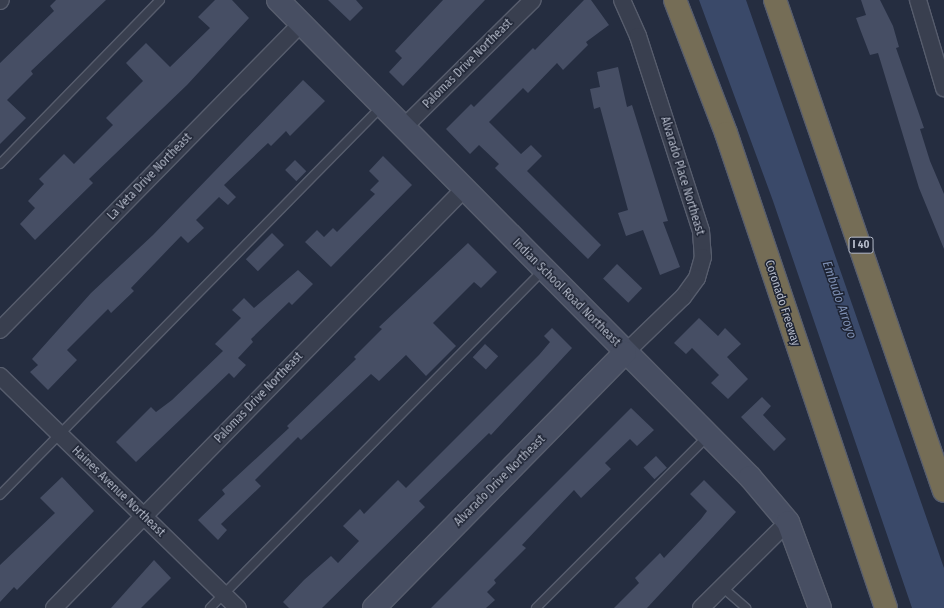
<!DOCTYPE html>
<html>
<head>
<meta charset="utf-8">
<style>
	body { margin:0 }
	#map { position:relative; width:944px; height:608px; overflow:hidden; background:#252d40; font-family:"Fira Sans Condensed",sans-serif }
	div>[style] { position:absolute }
	.water>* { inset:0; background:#3a4969 }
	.building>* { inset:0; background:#464e64; transform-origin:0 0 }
	.roads { filter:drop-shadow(1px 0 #575d6d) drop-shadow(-1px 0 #575d6d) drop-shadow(0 1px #575d6d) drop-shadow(0 -1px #575d6d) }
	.lane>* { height:8px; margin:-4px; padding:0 4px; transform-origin:4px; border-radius:4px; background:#393f4f }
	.street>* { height:16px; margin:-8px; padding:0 8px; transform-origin:8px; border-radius:8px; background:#393f4f }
	.secondary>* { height:22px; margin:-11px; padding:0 11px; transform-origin:11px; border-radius:11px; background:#474e62 }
	.highway>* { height:22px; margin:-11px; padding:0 11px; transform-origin:11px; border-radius:11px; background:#756d56 }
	span { translate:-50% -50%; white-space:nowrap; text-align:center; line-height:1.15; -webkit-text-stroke:3px #1e2434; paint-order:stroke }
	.shield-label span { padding:1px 3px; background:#1e2434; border:1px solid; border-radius:3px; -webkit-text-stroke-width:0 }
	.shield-label { font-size:11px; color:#b5bbca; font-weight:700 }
	.street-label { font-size:12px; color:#b5bbca }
	.water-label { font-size:13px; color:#7c8eb2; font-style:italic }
</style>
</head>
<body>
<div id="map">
	<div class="water">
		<i style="clip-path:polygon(699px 0,746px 0,944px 568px,944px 608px,912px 608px,773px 201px)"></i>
	</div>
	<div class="building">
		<i style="clip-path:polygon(56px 0,106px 0,31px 71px,33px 74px,7px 100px,26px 118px,0 144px,0 63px,54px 11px,50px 6px)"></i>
		<i style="clip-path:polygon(215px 0,232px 0,249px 18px,187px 85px,89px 179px,93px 183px,35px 240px,20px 224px,35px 208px,28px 201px,44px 184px,39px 179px,64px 154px,74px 164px,113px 125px,106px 118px,143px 81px,126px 63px,146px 43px,170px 67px,210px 28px,198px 17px)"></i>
		<i style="clip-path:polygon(328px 0,356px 0,363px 8px,350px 21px)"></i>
		<i style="clip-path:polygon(443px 0,485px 0,403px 86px,389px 72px,402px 58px,395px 51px)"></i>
		<i style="clip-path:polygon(584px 0,591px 0,609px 25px,586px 42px,588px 45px,563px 70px,557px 63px,528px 93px,523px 88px,489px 122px,521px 154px,531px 145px,542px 156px,527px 171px,601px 245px,588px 259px,495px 168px,499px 164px,479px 145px,470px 154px,446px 129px,471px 104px,474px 107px,533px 48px,535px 50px)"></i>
		<i style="clip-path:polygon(861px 0,880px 0,893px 26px,899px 47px,896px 48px,924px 128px,920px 129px,930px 161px,944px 194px,944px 249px,919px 188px,878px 53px,870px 55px,860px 29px,856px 18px,866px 15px)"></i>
		<i style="clip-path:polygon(618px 67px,627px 107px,632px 105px,668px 221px,663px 222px,680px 267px,660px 275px,643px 230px,626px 236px,618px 213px,628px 210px,600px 107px,594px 109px,590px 89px,600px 87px,597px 72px)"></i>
		<i style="clip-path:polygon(303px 80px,325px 101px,290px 136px,286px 131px,271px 146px,268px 143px,224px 185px,236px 197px,228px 205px,219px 197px,196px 220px,204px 228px,188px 243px,181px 236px,131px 288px,134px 291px,111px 313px,108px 309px,67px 350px,77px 360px,48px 390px,30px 372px,38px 365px,32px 359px,91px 293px,153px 235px)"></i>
		<i style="clip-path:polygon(383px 156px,412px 185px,331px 267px,305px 242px,317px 230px,324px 237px,333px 228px,337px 232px,375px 194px,370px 190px,379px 181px,369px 171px)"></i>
		<i style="left:295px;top:160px;width:16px;height:14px;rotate:45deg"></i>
		<i style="left:272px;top:233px;width:17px;height:37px;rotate:45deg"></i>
		<i style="clip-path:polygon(468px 243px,497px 272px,481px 288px,474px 282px,433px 323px,456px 346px,426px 376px,406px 355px,379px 381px,371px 374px,301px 440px,298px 437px,255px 480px,261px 486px,221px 524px,227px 530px,218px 540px,198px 520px,225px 494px,222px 490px,289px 428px,287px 426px,356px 359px,354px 357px,382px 329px,379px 327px)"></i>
		<i style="left:617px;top:264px;width:35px;height:20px;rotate:44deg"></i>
		<i style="clip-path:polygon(298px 270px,313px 284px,292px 305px,289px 302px,251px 339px,253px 342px,238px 358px,246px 365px,234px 378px,229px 373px,136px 462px,116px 442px,151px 407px,156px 412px,172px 400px,223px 351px,215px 344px,241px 318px,232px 310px,244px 298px,254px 308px)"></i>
		<i style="clip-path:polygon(699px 318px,718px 336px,725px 328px,741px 344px,727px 357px,748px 379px,728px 399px,711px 383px,719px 375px,692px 348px,686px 354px,674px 343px)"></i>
		<i style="clip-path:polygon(552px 328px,572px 348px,491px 435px,489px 433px,419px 501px,425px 507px,322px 608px,289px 608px,283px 602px,304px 580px,331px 556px,338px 563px,359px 541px,343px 526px,360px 509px,364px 514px,398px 480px,406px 488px,539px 355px,550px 342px,544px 336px)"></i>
		<i style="left:485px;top:344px;width:18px;height:18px;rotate:43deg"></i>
		<i style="clip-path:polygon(762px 397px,771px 406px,763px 415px,786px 439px,774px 451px,741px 417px)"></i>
		<i style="clip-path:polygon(631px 408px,654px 430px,637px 446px,630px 439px,605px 463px,611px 469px,581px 498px,574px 490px,553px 512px,522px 545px,526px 548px,494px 580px,496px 583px,487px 592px,495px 600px,486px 608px,431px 608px)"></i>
		<i style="left:656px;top:456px;width:16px;height:17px;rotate:47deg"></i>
		<i style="clip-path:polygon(62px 477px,94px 511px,17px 590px,14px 587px,0 602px,0 565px,55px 513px,40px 498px)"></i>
		<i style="clip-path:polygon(704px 480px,736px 512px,647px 608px,614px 608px,639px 583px,635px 578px,660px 553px,664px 558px,701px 519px,707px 511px,690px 494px)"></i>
		<i style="clip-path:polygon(154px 560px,171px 578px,141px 608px,111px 608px)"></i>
	</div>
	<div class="roads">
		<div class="lane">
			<i style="left:0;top:164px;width:229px;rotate:-45.7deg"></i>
			<i style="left:0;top:495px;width:544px;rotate:-45.52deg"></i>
			<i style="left:722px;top:587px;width:32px;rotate:41deg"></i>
			<i style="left:210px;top:608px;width:473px;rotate:-45.4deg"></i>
			<i style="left:536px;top:608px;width:243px;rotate:-45deg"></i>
		</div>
		<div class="street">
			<i style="left:622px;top:0;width:39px;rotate:66deg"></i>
			<i style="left:638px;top:36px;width:205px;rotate:72.1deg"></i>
			<i style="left:701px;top:231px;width:26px;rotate:86deg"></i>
			<i style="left:703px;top:257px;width:22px;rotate:106deg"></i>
			<i style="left:697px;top:278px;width:24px;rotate:126deg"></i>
			<i style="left:683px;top:297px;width:81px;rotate:136deg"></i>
			<i style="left:918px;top:0;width:92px;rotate:73.5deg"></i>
			<i style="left:0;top:1px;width:1px;rotate:-45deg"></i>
			<i style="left:403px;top:128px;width:182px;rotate:-44.6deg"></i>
			<i style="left:0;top:330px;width:429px;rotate:-45.5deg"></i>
			<i style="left:0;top:376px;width:332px;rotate:44.3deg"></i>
			<i style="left:54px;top:608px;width:586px;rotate:-45.62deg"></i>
			<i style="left:701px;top:608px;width:122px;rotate:-44.7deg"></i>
		</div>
		<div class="secondary">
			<i style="left:278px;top:0;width:671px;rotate:45.3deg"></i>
			<i style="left:750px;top:477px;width:59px;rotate:49.8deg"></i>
			<i style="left:788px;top:522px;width:92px;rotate:69.6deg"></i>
			<i style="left:374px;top:608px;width:358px;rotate:-45.5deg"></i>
		</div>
		<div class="highway">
			<i style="left:675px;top:0;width:142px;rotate:69deg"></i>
			<i style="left:726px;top:133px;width:501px;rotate:71.38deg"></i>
			<i style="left:775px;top:0;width:519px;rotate:71.01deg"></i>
		</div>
	</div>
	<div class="shield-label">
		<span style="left:861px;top:245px">I 40</span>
	</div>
	<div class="street-label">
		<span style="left:468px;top:64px;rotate:-45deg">Palomas Drive Northeast</span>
		<span style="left:682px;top:176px;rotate:73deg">Alvarado Place Northeast</span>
		<span style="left:150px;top:177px;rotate:-46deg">La Veta Drive Northeast</span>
		<span style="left:566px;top:293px;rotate:45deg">Indian School Road Northeast</span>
		<span style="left:782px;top:303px;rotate:72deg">Coronado Freeway</span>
		<span style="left:259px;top:398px;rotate:-46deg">Palomas Drive Northeast</span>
		<span style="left:500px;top:481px;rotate:-45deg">Alvarado Drive Northeast</span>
		<span style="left:118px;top:492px;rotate:44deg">Haines Avenue Northeast</span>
	</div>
	<div class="water-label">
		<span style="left:839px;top:300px;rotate:71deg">Embudo Arroyo</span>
	</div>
</div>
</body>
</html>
